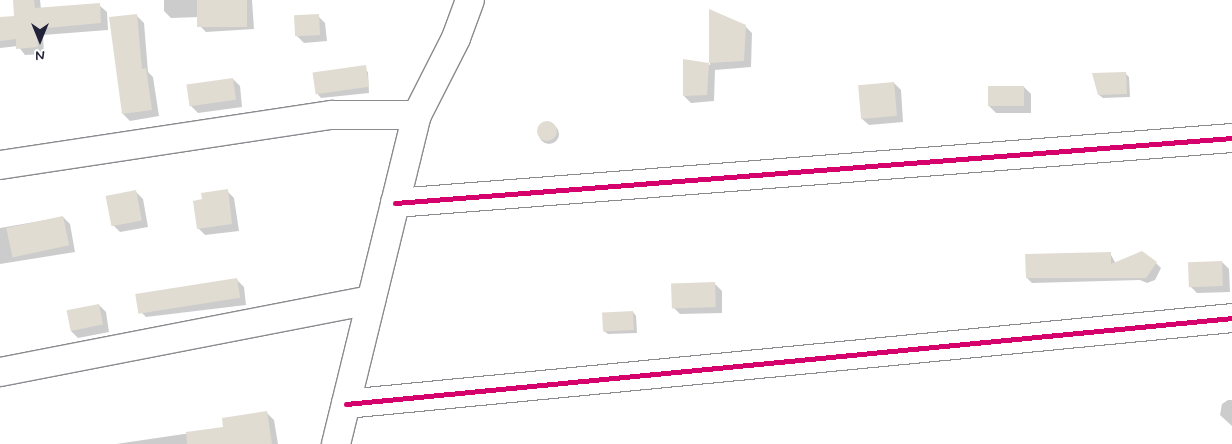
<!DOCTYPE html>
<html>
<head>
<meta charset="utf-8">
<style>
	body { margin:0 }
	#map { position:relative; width:1232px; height:444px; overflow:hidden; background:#fff; font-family:Mynerve,sans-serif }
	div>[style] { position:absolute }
	.shadow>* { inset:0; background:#0003 }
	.round { border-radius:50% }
	.building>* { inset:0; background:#e1dcd2; transform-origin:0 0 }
	.roads { filter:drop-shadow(1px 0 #8a8a8f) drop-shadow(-1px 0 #8a8a8f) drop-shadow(0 1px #8a8a8f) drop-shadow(0 -1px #8a8a8f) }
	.minor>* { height:28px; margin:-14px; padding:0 14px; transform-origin:14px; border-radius:14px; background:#fff }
	.cycleway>* { height:5px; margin:-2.5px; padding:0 2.5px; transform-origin:2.5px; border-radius:2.5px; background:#d6006c }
	span { translate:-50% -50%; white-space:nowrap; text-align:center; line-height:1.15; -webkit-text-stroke:4px #fff; paint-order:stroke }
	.north { position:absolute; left:15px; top:15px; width:50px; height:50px; -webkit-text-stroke:4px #fff; paint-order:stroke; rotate:180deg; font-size:14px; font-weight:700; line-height:20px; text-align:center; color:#22223b }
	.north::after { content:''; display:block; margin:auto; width:18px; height:22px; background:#22223b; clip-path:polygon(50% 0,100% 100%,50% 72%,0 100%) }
</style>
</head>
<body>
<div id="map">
	<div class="shadow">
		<i style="clip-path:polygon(14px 0,40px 0,41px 9px,99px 5px,107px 12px,108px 30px,43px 35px,44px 54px,25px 55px,18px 46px,0 48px,0 18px,15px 17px)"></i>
		<i style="clip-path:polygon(164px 0,252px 0,254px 29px,206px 32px,200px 26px,200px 17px,171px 18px,164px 11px)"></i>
		<i style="clip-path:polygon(710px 10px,745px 26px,752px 33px,751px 67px,715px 70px,714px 101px,691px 103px,684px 96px,684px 61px,710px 65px)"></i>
		<i style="clip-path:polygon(137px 16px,144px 23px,148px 72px,153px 77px,159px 116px,130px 121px,123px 114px)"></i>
		<i style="clip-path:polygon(318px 16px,325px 23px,327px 41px,304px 43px,297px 36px)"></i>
		<i style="clip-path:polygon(362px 67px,368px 72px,369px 93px,321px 98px,316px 92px)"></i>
		<i style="clip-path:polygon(1125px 73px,1129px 77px,1130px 97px,1103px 98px,1099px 95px)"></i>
		<i style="clip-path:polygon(233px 79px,240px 86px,242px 107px,198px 113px,191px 106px)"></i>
		<i style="clip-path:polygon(894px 83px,901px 90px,903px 122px,869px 125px,861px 118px)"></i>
		<i style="clip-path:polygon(1024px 87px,1031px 94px,1031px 113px,996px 113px,989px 106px)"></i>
		<i class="round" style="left:539px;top:124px;width:20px;height:20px"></i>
		<i style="clip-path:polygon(227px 191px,234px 198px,239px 231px,205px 235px,198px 228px)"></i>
		<i style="clip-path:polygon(136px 192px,143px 199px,148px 227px,120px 232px,113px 225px)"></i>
		<i style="clip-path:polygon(63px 217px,70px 224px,75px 252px,0 264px,0 228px)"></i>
		<i style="clip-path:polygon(1110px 253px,1116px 264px,1156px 263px,1161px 268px,1155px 280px,1147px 283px,1140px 280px,1032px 283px,1027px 278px)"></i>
		<i style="clip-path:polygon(1222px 262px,1229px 269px,1230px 292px,1197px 293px,1190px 286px)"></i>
		<i style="clip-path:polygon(237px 280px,244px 287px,246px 305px,146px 317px,139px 310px)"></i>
		<i style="clip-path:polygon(714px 283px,722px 291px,722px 313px,680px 314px,673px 307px)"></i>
		<i style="clip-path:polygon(99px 305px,106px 312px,109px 332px,78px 338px,71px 331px)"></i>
		<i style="clip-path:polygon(633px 312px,636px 316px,637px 333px,608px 334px,604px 331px)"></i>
		<i style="clip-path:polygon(1228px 400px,1232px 400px,1232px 426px,1220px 415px,1222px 404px)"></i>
		<i style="clip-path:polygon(267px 413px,274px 420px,278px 444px,116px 444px,225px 428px)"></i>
	</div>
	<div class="building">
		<i style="clip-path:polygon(13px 0,34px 0,35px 8px,100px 3px,101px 23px,36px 29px,38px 47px,16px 49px,16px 39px,0 41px,0 17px,14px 16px)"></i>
		<i style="left:197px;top:0;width:50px;height:27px"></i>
		<i style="clip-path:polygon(709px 9px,746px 25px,744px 61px,709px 63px)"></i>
		<i style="clip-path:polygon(137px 14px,142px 69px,146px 68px,152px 110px,122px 114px,109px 17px)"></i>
		<i style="left:319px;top:14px;width:21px;height:25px;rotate:87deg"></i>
		<i style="clip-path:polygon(683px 59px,709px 63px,707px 95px,683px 96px)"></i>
		<i style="left:366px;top:65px;width:22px;height:54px;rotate:82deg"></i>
		<i style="clip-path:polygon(1126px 72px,1127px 94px,1098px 95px,1092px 73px)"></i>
		<i style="left:233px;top:78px;width:22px;height:47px;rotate:82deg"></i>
		<i style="left:894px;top:82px;width:34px;height:36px;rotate:85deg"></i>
		<i style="left:988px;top:86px;width:36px;height:20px"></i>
		<i class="round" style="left:537px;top:121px;width:20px;height:20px"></i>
		<i style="clip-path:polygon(228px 189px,232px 224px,197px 229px,193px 201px,202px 199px,201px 193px)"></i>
		<i style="left:136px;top:190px;width:31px;height:31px;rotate:79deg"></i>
		<i style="left:63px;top:216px;width:30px;height:58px;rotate:78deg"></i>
		<i style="clip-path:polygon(1142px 251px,1157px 262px,1146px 278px,1026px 278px,1025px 254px,1111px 252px,1111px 264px)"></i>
		<i style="left:1222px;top:261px;width:25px;height:34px;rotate:88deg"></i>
		<i style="left:237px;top:278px;width:20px;height:103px;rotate:81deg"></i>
		<i style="left:715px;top:282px;width:25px;height:44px;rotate:88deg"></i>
		<i style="left:99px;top:304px;width:21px;height:33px;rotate:79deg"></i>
		<i style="left:633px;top:311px;width:19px;height:31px;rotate:87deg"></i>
		<i style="clip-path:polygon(267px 411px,272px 444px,187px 444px,186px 432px,223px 427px,222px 418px)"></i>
	</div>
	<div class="roads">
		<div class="minor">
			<i style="left:0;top:165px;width:336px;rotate:-8.6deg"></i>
			<i style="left:332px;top:115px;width:85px"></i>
			<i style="left:395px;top:203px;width:840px;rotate:-4.44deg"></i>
			<i style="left:0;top:372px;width:378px;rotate:-11deg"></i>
			<i style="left:346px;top:404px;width:890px;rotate:-5.54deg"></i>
			<i style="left:336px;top:444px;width:339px;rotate:-76.2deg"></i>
			<i style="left:417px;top:115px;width:86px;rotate:-63.1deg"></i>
			<i style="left:456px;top:38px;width:40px;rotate:-69.8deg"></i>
		</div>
	</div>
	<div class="cycleway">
		<i style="left:395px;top:203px;width:840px;rotate:-4.44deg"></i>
		<i style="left:346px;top:404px;width:890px;rotate:-5.54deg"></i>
	</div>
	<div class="north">N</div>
</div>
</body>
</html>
